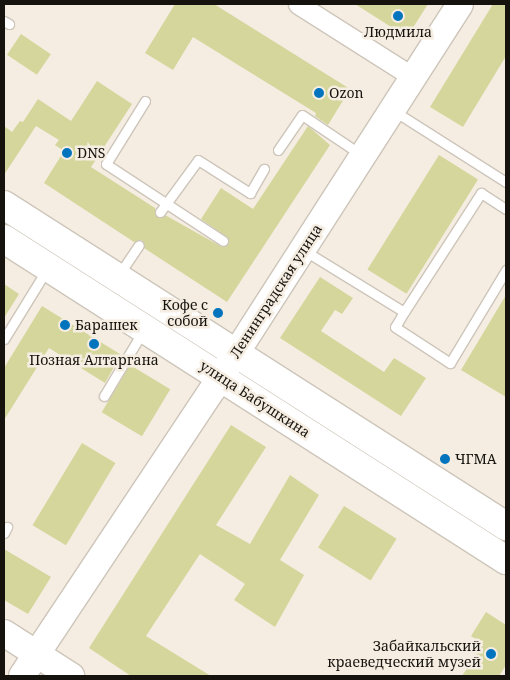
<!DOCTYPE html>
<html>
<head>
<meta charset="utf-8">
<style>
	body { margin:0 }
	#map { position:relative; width:510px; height:680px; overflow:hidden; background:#f5ede1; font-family:"Noto Serif",serif }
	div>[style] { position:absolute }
	.green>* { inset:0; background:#fad5db }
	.building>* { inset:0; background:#d4d69b; transform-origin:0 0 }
	.roads { filter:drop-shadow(1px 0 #cdc5ba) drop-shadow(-1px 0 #cdc5ba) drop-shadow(0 1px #cdc5ba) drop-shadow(0 -1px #cdc5ba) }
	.lane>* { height:9px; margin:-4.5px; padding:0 4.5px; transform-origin:4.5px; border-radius:4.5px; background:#fff }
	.street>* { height:19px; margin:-9.5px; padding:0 9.5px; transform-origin:9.5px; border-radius:9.5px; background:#fff }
	.secondary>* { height:26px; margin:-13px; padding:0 13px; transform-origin:13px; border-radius:13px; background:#fff }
	.primary>* { height:28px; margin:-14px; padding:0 14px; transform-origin:14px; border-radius:14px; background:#fff }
	.dots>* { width:14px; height:14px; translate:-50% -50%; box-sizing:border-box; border:2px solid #f5ede1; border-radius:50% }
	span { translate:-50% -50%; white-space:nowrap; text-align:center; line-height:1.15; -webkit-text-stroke:5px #f5ede1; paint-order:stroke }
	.poi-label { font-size:14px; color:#16130f }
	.left { translate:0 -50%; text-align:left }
	.right { translate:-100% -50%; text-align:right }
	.street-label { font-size:14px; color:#16130f }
	.frame { position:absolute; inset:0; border:5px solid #16130f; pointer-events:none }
</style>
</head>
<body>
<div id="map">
	<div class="green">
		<i style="clip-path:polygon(291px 409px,309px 413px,506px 540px,506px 547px)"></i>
	</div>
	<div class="building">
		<i style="clip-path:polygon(175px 4px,214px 4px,350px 89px,328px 125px,315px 116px,316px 113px,193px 37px,173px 70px,145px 53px)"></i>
		<i style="clip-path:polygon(355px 4px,428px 4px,407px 37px)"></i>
		<i style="clip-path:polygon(493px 4px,506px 4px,506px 56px,463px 127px,430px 107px)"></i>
		<i style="left:21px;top:34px;width:36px;height:25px;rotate:34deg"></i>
		<i style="clip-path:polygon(97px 81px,132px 104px,91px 167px,155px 208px,157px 217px,165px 215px,222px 247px,228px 244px,228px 238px,201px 219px,221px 188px,253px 209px,308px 126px,330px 145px,227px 302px,144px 248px,142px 240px,134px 242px,44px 183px,64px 151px,55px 145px,59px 140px,36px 126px,4px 175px,4px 126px,12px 132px,20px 121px,23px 122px,38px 99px,71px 121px)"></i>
		<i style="left:439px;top:155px;width:46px;height:135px;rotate:32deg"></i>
		<i style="clip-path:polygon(320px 277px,353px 298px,342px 314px,335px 310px,321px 331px,384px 372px,394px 358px,426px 378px,401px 416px,280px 338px)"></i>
		<i style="clip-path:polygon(4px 284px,19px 294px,4px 318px)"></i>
		<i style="clip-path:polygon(506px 295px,506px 397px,461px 370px)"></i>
		<i style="clip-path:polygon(42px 306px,120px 354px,119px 358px,105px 383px,49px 348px,4px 420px,4px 368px)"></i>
		<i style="left:130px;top:365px;width:47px;height:55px;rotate:31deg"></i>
		<i style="clip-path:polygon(231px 425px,266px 447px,216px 525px,250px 544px,290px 475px,319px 495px,280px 560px,304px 575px,275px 627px,234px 600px,245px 584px,200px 554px,146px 636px,211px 676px,131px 676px,89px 648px)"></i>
		<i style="left:82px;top:443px;width:39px;height:96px;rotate:31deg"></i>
		<i style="left:344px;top:506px;width:62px;height:49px;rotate:32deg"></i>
		<i style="clip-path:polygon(4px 549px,51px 577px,28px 614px,4px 600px)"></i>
		<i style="clip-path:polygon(486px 612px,506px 625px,506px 665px,499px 676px,462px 676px,483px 644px,471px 636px)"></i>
	</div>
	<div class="roads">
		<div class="lane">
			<i style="left:4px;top:21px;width:6px;rotate:31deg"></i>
			<i style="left:145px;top:101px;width:74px;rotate:121.8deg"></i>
			<i style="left:106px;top:164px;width:140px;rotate:33.3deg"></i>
			<i style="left:394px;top:111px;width:133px;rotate:32.4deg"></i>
			<i style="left:278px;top:150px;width:42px;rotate:-55.6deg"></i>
			<i style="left:302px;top:115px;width:70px;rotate:33.9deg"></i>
			<i style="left:160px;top:212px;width:64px;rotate:-53.8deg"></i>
			<i style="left:198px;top:160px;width:62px;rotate:32.4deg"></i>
			<i style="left:250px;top:193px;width:28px;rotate:-60deg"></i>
			<i style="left:305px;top:251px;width:116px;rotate:31.6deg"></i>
			<i style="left:404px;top:312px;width:17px;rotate:121deg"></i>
			<i style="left:395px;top:327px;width:66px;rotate:33.2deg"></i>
			<i style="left:450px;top:363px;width:109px;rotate:-58.9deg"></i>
			<i style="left:118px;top:276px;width:37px;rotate:-56deg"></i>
			<i style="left:404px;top:312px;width:142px;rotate:-57.1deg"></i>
			<i style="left:481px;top:193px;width:30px;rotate:33deg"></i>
			<i style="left:4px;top:339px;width:82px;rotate:-58.4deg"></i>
			<i style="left:104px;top:396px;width:76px;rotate:-59deg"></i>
			<i style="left:4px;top:533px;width:7px;rotate:-63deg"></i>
		</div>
		<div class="street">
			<i style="left:298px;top:4px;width:136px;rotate:32.4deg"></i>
		</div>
		<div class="secondary">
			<i style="left:4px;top:633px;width:80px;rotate:32.7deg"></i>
			<i style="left:22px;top:676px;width:345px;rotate:-56.4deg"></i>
			<i style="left:213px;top:389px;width:457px;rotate:-57.3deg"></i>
		</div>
		<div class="primary">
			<i style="left:4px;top:205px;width:596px;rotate:32.6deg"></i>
			<i style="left:4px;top:239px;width:596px;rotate:32.6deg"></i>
		</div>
	</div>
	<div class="dots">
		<i style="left:398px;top:16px;background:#0274be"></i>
		<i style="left:319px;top:93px;background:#0274be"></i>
		<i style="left:67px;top:153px;background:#0274be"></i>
		<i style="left:218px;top:313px;background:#0274be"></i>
		<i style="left:65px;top:325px;background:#0274be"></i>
		<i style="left:94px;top:344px;background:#0274be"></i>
		<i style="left:445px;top:459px;background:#0274be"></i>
		<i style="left:491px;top:654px;background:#0274be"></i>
	</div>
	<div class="poi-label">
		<span style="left:398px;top:32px">Людмила</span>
		<span class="left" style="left:329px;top:93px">Ozon</span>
		<span class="left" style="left:77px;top:153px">DNS</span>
		<span class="right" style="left:208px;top:313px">Кофе с<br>собой</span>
		<span class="left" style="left:75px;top:325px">Барашек</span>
		<span style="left:94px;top:360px">Позная Алтаргана</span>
		<span class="left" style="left:455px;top:459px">ЧГМА</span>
		<span class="right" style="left:481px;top:654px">Забайкальский<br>краеведческий музей</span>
	</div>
	<div class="street-label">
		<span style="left:276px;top:291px;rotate:-57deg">Ленинградская улица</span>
		<span style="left:255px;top:399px;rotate:33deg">улица Бабушкина</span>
	</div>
	<div class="frame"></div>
</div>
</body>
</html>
